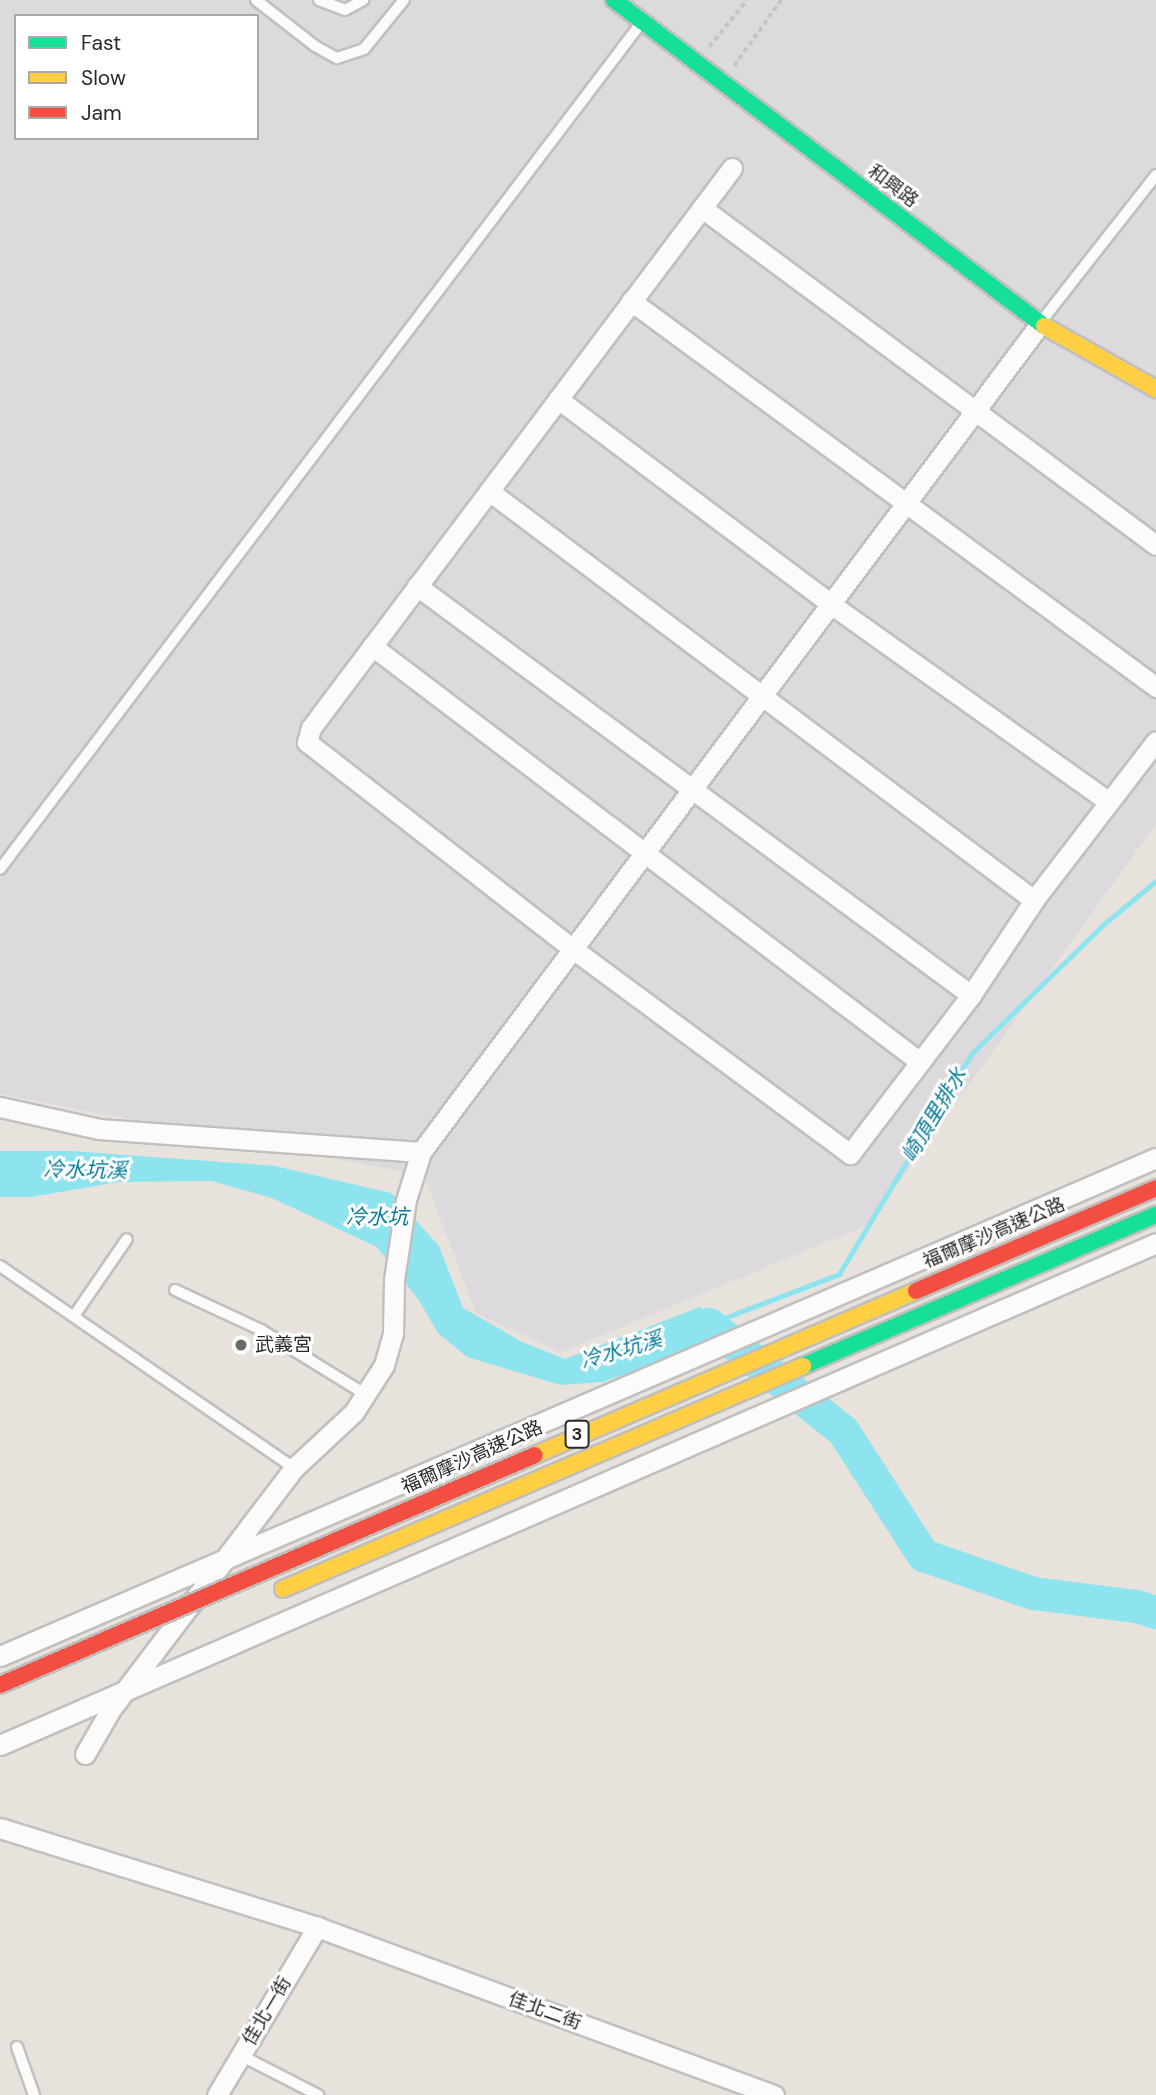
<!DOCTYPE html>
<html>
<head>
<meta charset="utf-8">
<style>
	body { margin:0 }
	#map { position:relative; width:1156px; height:2095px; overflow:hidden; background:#e8e2dd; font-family:"DM Sans","Noto Sans TC",sans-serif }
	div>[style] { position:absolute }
	.industrial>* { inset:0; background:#dddadd }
	.water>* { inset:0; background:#8de3ee }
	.stream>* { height:5px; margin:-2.5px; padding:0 2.5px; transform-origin:2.5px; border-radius:2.5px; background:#8de3ee }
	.river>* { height:33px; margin:-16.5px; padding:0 16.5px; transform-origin:16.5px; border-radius:16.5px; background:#8de3ee }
	.path>* { height:3.5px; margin-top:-1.75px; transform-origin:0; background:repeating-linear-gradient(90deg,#c6c5c5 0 5px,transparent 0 8.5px) }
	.roads { filter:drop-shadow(2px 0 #c1bfbf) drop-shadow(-2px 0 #c1bfbf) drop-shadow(0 2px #c1bfbf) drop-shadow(0 -2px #c1bfbf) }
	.lane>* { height:10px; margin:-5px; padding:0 5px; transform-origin:5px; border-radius:5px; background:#fcfbfa }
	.street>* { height:19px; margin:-9.5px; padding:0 9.5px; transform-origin:9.5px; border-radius:9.5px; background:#fcfbfa }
	.fast>* { height:16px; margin:-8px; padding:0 8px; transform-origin:8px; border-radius:8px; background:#16e098 }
	.slow>* { height:16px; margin:-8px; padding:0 8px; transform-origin:8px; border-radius:8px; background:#ffcf43 }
	.bridges { filter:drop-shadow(2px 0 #c0bebc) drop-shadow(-2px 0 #c0bebc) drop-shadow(0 2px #c0bebc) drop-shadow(0 -2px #c0bebc) }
	.fast-bridge>* { height:16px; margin:-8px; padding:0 8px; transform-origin:8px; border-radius:8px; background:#16e098 }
	.slow-bridge>* { height:16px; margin:-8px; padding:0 8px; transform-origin:8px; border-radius:8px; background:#ffcf43 }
	.jam-bridge>* { height:16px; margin:-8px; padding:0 8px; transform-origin:8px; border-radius:8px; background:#f24e42 }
	.dots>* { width:19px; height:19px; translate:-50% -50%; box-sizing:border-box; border:4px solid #fff; border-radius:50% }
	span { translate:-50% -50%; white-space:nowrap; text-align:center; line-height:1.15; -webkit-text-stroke:6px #fff; paint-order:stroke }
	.shield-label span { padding:2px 5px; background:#fff; border:2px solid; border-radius:5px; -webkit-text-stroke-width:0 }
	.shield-label { font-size:18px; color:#292929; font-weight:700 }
	.street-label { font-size:19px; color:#292929 }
	.poi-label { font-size:19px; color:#292929 }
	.left { translate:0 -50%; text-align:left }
	.water-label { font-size:21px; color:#077c98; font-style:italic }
	.legend { position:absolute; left:14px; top:14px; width:245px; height:126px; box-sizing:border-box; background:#fff; border:2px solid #a9a9a9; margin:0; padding:9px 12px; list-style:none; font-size:21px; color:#292929 }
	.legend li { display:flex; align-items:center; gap:14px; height:35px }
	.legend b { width:35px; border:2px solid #a9a9a9 }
</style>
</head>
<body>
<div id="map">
	<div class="industrial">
		<i style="clip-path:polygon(evenodd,0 0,1156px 0,1156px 824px,868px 1225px,561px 1352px,476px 1313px,424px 1176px,0 1094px,0 0,16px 16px,257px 16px,257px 138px,16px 138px,16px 16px)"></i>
	</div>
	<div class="water">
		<i style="clip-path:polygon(0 1151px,71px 1151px,275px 1166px,391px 1193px,439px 1246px,463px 1308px,522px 1342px,565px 1359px,700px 1307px,731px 1333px,709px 1346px,602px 1382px,561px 1385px,467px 1357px,438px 1333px,418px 1299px,377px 1247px,272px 1198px,212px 1181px,118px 1182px,31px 1197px,0 1197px)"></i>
	</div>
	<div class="stream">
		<i style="left:711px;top:1323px;width:137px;rotate:-20.9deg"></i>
		<i style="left:839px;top:1274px;width:257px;rotate:-59deg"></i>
		<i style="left:971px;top:1054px;width:187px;rotate:-44.4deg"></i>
		<i style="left:1105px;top:923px;width:66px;rotate:-39.5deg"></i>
	</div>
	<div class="river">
		<i style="left:702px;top:1326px;width:7px;rotate:-16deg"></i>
		<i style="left:709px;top:1324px;width:171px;rotate:38.6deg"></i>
		<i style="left:843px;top:1431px;width:148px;rotate:57.2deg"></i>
		<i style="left:923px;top:1555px;width:116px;rotate:19.1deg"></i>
		<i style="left:1033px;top:1593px;width:104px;rotate:7.2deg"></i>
		<i style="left:1136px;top:1606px;width:21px;rotate:17deg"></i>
	</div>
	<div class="path">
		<i style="left:709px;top:47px;width:60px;rotate:-51deg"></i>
		<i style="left:734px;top:66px;width:81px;rotate:-54.5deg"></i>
	</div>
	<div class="roads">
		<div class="lane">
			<i style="left:256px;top:0;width:75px;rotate:37.9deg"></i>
			<i style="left:315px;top:46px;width:25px;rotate:29deg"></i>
			<i style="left:337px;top:58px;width:28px;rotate:-18deg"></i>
			<i style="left:364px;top:49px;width:63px;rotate:-50.8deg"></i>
			<i style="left:319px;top:0;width:28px;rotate:21deg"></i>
			<i style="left:345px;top:10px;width:21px;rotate:-29deg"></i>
			<i style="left:1040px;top:323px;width:188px;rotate:-51.9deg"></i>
			<i style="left:0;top:869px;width:1063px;rotate:-52.84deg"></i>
			<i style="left:0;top:1266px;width:357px;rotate:34.5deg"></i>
			<i style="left:175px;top:1290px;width:95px;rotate:24.9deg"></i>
			<i style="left:261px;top:1330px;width:122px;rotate:31.6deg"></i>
			<i style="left:74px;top:1316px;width:93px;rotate:-55.5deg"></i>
			<i style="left:17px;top:2047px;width:51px;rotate:70.5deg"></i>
			<i style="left:240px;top:2055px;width:88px;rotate:27.1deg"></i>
		</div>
		<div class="street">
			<i style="left:732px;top:168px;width:701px;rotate:126.94deg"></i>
			<i style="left:311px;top:728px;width:15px;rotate:106deg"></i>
			<i style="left:307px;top:742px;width:337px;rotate:37.9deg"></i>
			<i style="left:573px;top:949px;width:345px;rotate:36.5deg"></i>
			<i style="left:850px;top:1154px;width:200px;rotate:-52.7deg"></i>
			<i style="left:971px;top:995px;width:114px;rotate:-56.4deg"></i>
			<i style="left:1034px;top:900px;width:200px;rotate:-52.5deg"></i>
			<i style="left:702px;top:208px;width:565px;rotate:36.59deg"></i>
			<i style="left:631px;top:301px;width:652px;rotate:36.32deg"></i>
			<i style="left:558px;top:399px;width:343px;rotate:36.9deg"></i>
			<i style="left:832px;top:605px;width:340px;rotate:35.4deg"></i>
			<i style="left:489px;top:491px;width:681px;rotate:36.89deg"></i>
			<i style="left:417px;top:586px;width:689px;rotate:36.44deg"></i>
			<i style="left:372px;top:646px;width:688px;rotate:37.2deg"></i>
			<i style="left:0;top:1107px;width:101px;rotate:12.5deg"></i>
			<i style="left:99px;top:1129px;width:323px;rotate:4.1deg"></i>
			<i style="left:0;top:1656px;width:1259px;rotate:-23.31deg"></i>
			<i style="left:0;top:1745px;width:1260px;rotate:-23.47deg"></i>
			<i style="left:85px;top:1754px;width:52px;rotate:-60deg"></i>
			<i style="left:111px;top:1709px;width:303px;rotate:-52.8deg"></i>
			<i style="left:294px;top:1468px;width:82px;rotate:-43deg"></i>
			<i style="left:354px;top:1412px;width:56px;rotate:-57.4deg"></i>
			<i style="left:384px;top:1365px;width:32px;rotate:-74deg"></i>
			<i style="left:393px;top:1334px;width:54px;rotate:-88.9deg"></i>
			<i style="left:394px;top:1280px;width:81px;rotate:-81.5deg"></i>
			<i style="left:406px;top:1200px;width:50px;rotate:-72.6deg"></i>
			<i style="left:421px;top:1152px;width:1034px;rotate:-53.22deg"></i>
			<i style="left:0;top:1828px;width:332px;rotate:17.3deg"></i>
			<i style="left:317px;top:1927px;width:487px;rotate:20.2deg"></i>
			<i style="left:217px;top:2095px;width:196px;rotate:-59.2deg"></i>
		</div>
		<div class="fast">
			<i style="left:614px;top:0;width:540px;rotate:37.17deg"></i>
		</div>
		<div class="slow">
			<i style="left:1044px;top:326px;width:129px;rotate:29.4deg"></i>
		</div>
	</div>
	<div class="bridges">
		<div class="fast-bridge">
			<i style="left:803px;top:1366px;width:384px;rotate:-23.2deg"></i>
		</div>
		<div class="slow-bridge">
			<i style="left:535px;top:1455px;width:415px;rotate:-23.3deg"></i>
			<i style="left:283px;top:1589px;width:566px;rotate:-23.21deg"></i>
		</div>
		<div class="jam-bridge">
			<i style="left:916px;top:1291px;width:261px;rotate:-23.2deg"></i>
			<i style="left:0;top:1685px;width:582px;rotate:-23.26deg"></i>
		</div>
	</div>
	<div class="dots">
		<i style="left:241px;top:1345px;background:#6c6a68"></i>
	</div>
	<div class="shield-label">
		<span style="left:577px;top:1434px">3</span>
	</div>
	<div class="street-label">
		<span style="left:893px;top:186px;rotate:37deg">和興路</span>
		<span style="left:994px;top:1233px;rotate:-23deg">福爾摩沙高速公路</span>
		<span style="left:472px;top:1457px;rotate:-24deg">福爾摩沙高速公路</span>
		<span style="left:267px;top:2011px;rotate:-59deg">佳北一街</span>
		<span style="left:545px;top:2011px;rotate:20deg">佳北二街</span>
	</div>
	<div class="poi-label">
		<span class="left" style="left:255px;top:1345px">武義宮</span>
	</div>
	<div class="water-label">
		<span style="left:934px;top:1115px;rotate:-59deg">崎頂里排水</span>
		<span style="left:85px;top:1170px;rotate:1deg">冷水坑溪</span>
		<span style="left:377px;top:1217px">冷水坑</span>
		<span style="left:621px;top:1350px;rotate:-16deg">冷水坑溪</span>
	</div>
	<ul class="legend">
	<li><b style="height:9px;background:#16e098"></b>Fast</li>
	<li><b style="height:9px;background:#ffcf43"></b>Slow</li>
	<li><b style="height:9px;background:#f24e42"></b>Jam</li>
	</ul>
</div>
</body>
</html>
